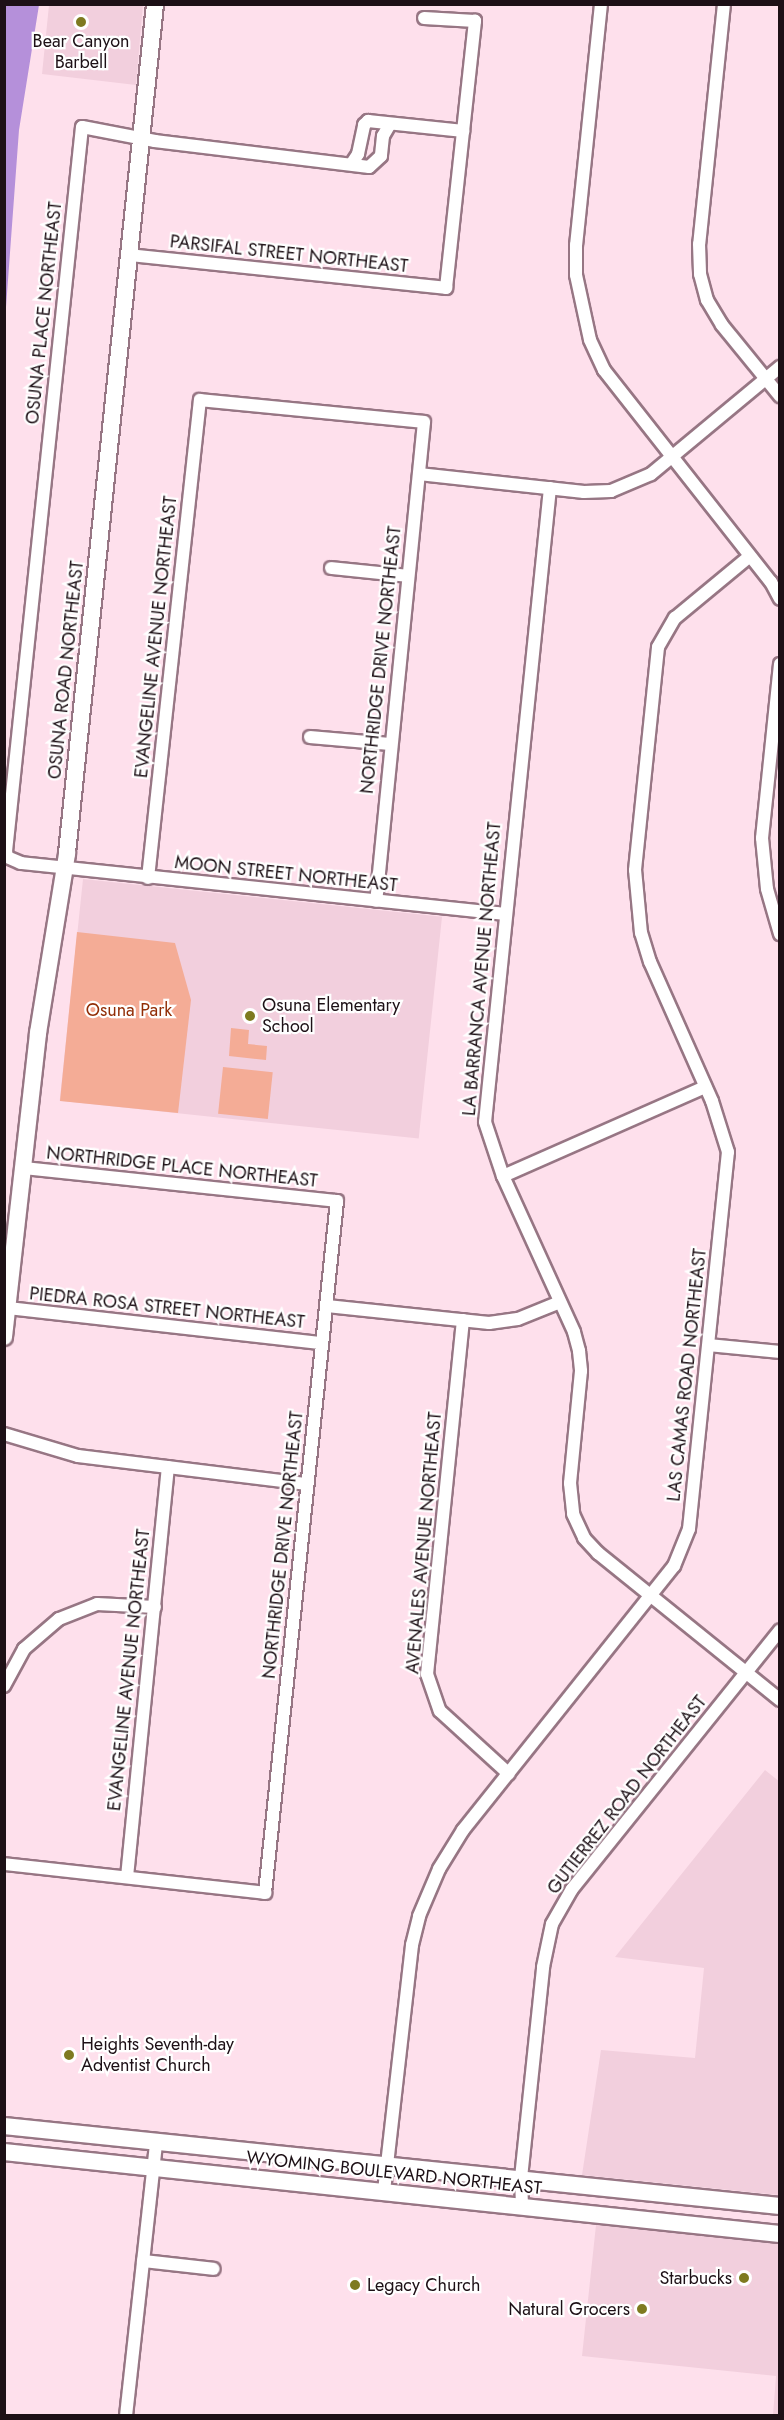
<!DOCTYPE html>
<html>
<head>
<meta charset="utf-8">
<style>
	body { margin:0 }
	#map { position:relative; width:784px; height:2420px; overflow:hidden; background:#fee0ec; font-family:Jost,sans-serif }
	div>[style] { position:absolute }
	.built>* { inset:0; background:#f2cfdd; transform-origin:0 0 }
	.green>* { inset:0; background:#f4ac96; transform-origin:0 0 }
	.water>* { inset:0; background:#b590da }
	.roads { filter:drop-shadow(2px 0 #977684) drop-shadow(-2px 0 #977684) drop-shadow(0 2px #977684) drop-shadow(0 -2px #977684) }
	.street>* { height:12px; margin:-6px; padding:0 6px; transform-origin:6px; border-radius:6px; background:#fff }
	.secondary>* { height:16px; margin:-8px; padding:0 8px; transform-origin:8px; border-radius:8px; background:#fff }
	.dots>* { width:16px; height:16px; translate:-50% -50%; box-sizing:border-box; border:3px solid #fff; border-radius:50% }
	span { translate:-50% -50%; white-space:nowrap; text-align:center; line-height:1.15; -webkit-text-stroke:4.5px #fff; paint-order:stroke }
	.poi-label { font-size:18px; color:#1d1016 }
	.left { translate:0 -50%; text-align:left }
	.right { translate:-100% -50%; text-align:right }
	.street-label { font-size:18px; color:#1d1016 }
	.park-label { font-size:18px; color:#912d06 }
	.frame { position:absolute; inset:0; border:6px solid #1d1016; pointer-events:none }
</style>
</head>
<body>
<div id="map">
	<div class="built">
		<i style="clip-path:polygon(49px 5px,143px 5px,136px 85px,42px 74px)"></i>
		<i style="left:83px;top:879px;width:361px;height:223px;rotate:6deg"></i>
		<i style="clip-path:polygon(765px 1770px,780px 1782px,779px 2195px,582px 2175px,601px 2050px,695px 2058px,704px 1968px,615px 1957px)"></i>
		<i style="clip-path:polygon(596px 2225px,779px 2242px,779px 2415px,773px 2415px,776px 2376px,582px 2356px)"></i>
	</div>
	<div class="green">
		<i style="clip-path:polygon(77px 932px,175px 943px,191px 1000px,178px 1113px,60px 1101px)"></i>
		<i style="clip-path:polygon(231px 1028px,249px 1030px,248px 1044px,267px 1046px,266px 1060px,229px 1056px)"></i>
		<i style="left:223px;top:1067px;width:50px;height:47px;rotate:6deg"></i>
	</div>
	<div class="water">
		<i style="clip-path:polygon(5px 4px,39px 5px,19px 130px,5px 321px)"></i>
	</div>
	<div class="roads">
		<div class="street">
			<i style="left:601px;top:4px;width:242px;rotate:95.9deg"></i>
			<i style="left:576px;top:245px;width:30px;rotate:90deg"></i>
			<i style="left:576px;top:275px;width:66px;rotate:77.8deg"></i>
			<i style="left:590px;top:340px;width:33px;rotate:65deg"></i>
			<i style="left:604px;top:370px;width:270px;rotate:51.8deg"></i>
			<i style="left:771px;top:582px;width:19px;rotate:62deg"></i>
			<i style="left:724px;top:4px;width:241px;rotate:95.9deg"></i>
			<i style="left:699px;top:244px;width:30px;rotate:88deg"></i>
			<i style="left:700px;top:274px;width:27px;rotate:75deg"></i>
			<i style="left:707px;top:300px;width:29px;rotate:59deg"></i>
			<i style="left:722px;top:325px;width:92px;rotate:50.8deg"></i>
			<i style="left:390px;top:124px;width:14px;rotate:120deg"></i>
			<i style="left:383px;top:136px;width:20px;rotate:96deg"></i>
			<i style="left:381px;top:156px;width:16px;rotate:137deg"></i>
			<i style="left:369px;top:167px;width:216px;rotate:-173.1deg"></i>
			<i style="left:155px;top:141px;width:74px;rotate:-169.1deg"></i>
			<i style="left:82px;top:127px;width:728px;rotate:95.99deg"></i>
			<i style="left:6px;top:851px;width:6px;rotate:81deg"></i>
			<i style="left:7px;top:857px;width:15px;rotate:23deg"></i>
			<i style="left:21px;top:863px;width:486px;rotate:6deg"></i>
			<i style="left:352px;top:163px;width:11px;rotate:-56deg"></i>
			<i style="left:358px;top:154px;width:30px;rotate:-78deg"></i>
			<i style="left:364px;top:125px;width:6px;rotate:-45deg"></i>
			<i style="left:368px;top:121px;width:96px;rotate:6deg"></i>
			<i style="left:129px;top:255px;width:319px;rotate:5.9deg"></i>
			<i style="left:446px;top:288px;width:269px;rotate:-83.8deg"></i>
			<i style="left:475px;top:21px;width:51px;rotate:-176.6deg"></i>
			<i style="left:419px;top:474px;width:166px;rotate:6.2deg"></i>
			<i style="left:584px;top:492px;width:27px;rotate:-2deg"></i>
			<i style="left:611px;top:491px;width:43px;rotate:-23deg"></i>
			<i style="left:651px;top:474px;width:168px;rotate:-39.7deg"></i>
			<i style="left:550px;top:488px;width:637px;rotate:95.85deg"></i>
			<i style="left:485px;top:1122px;width:57px;rotate:71.6deg"></i>
			<i style="left:503px;top:1176px;width:171px;rotate:65.5deg"></i>
			<i style="left:574px;top:1332px;width:20px;rotate:75deg"></i>
			<i style="left:579px;top:1351px;width:20px;rotate:84deg"></i>
			<i style="left:581px;top:1371px;width:113px;rotate:95.6deg"></i>
			<i style="left:570px;top:1483px;width:31px;rotate:84deg"></i>
			<i style="left:573px;top:1514px;width:26px;rotate:65deg"></i>
			<i style="left:584px;top:1538px;width:21px;rotate:47deg"></i>
			<i style="left:598px;top:1553px;width:234px;rotate:38.9deg"></i>
			<i style="left:331px;top:568px;width:77px;rotate:5.9deg"></i>
			<i style="left:780px;top:664px;width:175px;rotate:95.9deg"></i>
			<i style="left:762px;top:838px;width:51px;rotate:84.4deg"></i>
			<i style="left:767px;top:889px;width:47px;rotate:73.9deg"></i>
			<i style="left:310px;top:737px;width:80px;rotate:5deg"></i>
			<i style="left:148px;top:878px;width:481px;rotate:-83.8deg"></i>
			<i style="left:200px;top:400px;width:225px;rotate:5.6deg"></i>
			<i style="left:424px;top:422px;width:481px;rotate:95.7deg"></i>
			<i style="left:503px;top:1176px;width:221px;rotate:-23.8deg"></i>
			<i style="left:327px;top:1306px;width:163px;rotate:6deg"></i>
			<i style="left:489px;top:1323px;width:29px;rotate:-8deg"></i>
			<i style="left:518px;top:1319px;width:45px;rotate:-22deg"></i>
			<i style="left:8px;top:1308px;width:316px;rotate:6.4deg"></i>
			<i style="left:463px;top:1320px;width:356px;rotate:95.8deg"></i>
			<i style="left:427px;top:1674px;width:39px;rotate:71deg"></i>
			<i style="left:440px;top:1711px;width:93px;rotate:42.4deg"></i>
			<i style="left:709px;top:1345px;width:71px;rotate:5.6deg"></i>
			<i style="left:4px;top:1434px;width:77px;rotate:16.6deg"></i>
			<i style="left:78px;top:1456px;width:231px;rotate:7deg"></i>
			<i style="left:4px;top:1686px;width:42px;rotate:-61.6deg"></i>
			<i style="left:24px;top:1649px;width:46px;rotate:-40.6deg"></i>
			<i style="left:59px;top:1619px;width:41px;rotate:-21.5deg"></i>
			<i style="left:97px;top:1604px;width:58px;rotate:3deg"></i>
			<i style="left:4px;top:1864px;width:263px;rotate:6.3deg"></i>
			<i style="left:265px;top:1893px;width:696px;rotate:-84.06deg"></i>
			<i style="left:337px;top:1201px;width:316px;rotate:-174deg"></i>
			<i style="left:127px;top:1877px;width:412px;rotate:-84.3deg"></i>
			<i style="left:384px;top:2191px;width:248px;rotate:-83.5deg"></i>
			<i style="left:412px;top:1945px;width:30px;rotate:-76deg"></i>
			<i style="left:419px;top:1916px;width:51px;rotate:-66.9deg"></i>
			<i style="left:439px;top:1869px;width:46px;rotate:-58.4deg"></i>
			<i style="left:463px;top:1830px;width:338px;rotate:-51.4deg"></i>
			<i style="left:674px;top:1566px;width:40px;rotate:-68deg"></i>
			<i style="left:689px;top:1529px;width:379px;rotate:-84.1deg"></i>
			<i style="left:728px;top:1152px;width:53px;rotate:-107.4deg"></i>
			<i style="left:712px;top:1101px;width:152px;rotate:-114deg"></i>
			<i style="left:650px;top:962px;width:30px;rotate:-107deg"></i>
			<i style="left:641px;top:933px;width:63px;rotate:-95.4deg"></i>
			<i style="left:635px;top:870px;width:224px;rotate:-84.1deg"></i>
			<i style="left:658px;top:647px;width:34px;rotate:-60deg"></i>
			<i style="left:675px;top:618px;width:97px;rotate:-39.6deg"></i>
			<i style="left:522px;top:2206px;width:28px;rotate:-92deg"></i>
			<i style="left:521px;top:2178px;width:212px;rotate:-84deg"></i>
			<i style="left:543px;top:1967px;width:44px;rotate:-78.2deg"></i>
			<i style="left:552px;top:1924px;width:40px;rotate:-60.3deg"></i>
			<i style="left:572px;top:1889px;width:332px;rotate:-51.2deg"></i>
			<i style="left:143px;top:2261px;width:71px;rotate:6.4deg"></i>
			<i style="left:126px;top:2416px;width:275px;rotate:-83.7deg"></i>
		</div>
		<div class="secondary">
			<i style="left:4px;top:1337px;width:306px;rotate:-83.6deg"></i>
			<i style="left:38px;top:1033px;width:182px;rotate:-80.8deg"></i>
			<i style="left:67px;top:853px;width:854px;rotate:-84.08deg"></i>
			<i style="left:4px;top:2126px;width:780px;rotate:5.89deg"></i>
			<i style="left:4px;top:2152px;width:780px;rotate:6.03deg"></i>
		</div>
	</div>
	<div class="dots">
		<i style="left:81px;top:22px;background:#7e7a20"></i>
		<i style="left:250px;top:1016px;background:#7e7a20"></i>
		<i style="left:69px;top:2055px;background:#7e7a20"></i>
		<i style="left:744px;top:2278px;background:#7e7a20"></i>
		<i style="left:355px;top:2285px;background:#7e7a20"></i>
		<i style="left:642px;top:2309px;background:#7e7a20"></i>
	</div>
	<div class="poi-label">
		<span style="left:81px;top:52px">Bear Canyon<br>Barbell</span>
		<span class="left" style="left:262px;top:1016px">Osuna Elementary<br>School</span>
		<span class="left" style="left:81px;top:2055px">Heights Seventh-day<br>Adventist Church</span>
		<span class="right" style="left:732px;top:2278px">Starbucks</span>
		<span class="left" style="left:367px;top:2285px">Legacy Church</span>
		<span class="right" style="left:630px;top:2309px">Natural Grocers</span>
	</div>
	<div class="street-label">
		<span style="left:289px;top:254px;rotate:6deg">PARSIFAL STREET NORTHEAST</span>
		<span style="left:44px;top:313px;rotate:-84deg">OSUNA PLACE NORTHEAST</span>
		<span style="left:156px;top:637px;rotate:-84deg">EVANGELINE AVENUE NORTHEAST</span>
		<span style="left:381px;top:660px;rotate:-84deg">NORTHRIDGE DRIVE NORTHEAST</span>
		<span style="left:66px;top:670px;rotate:-84deg">OSUNA ROAD NORTHEAST</span>
		<span style="left:286px;top:874px;rotate:6deg">MOON STREET NORTHEAST</span>
		<span style="left:482px;top:969px;rotate:-85deg">LA BARRANCA AVENUE NORTHEAST</span>
		<span style="left:182px;top:1167px;rotate:6deg">NORTHRIDGE PLACE NORTHEAST</span>
		<span style="left:167px;top:1308px;rotate:6deg">PIEDRA ROSA STREET NORTHEAST</span>
		<span style="left:687px;top:1375px;rotate:-84deg">LAS CAMAS ROAD NORTHEAST</span>
		<span style="left:424px;top:1543px;rotate:-85deg">AVENALES AVENUE NORTHEAST</span>
		<span style="left:283px;top:1545px;rotate:-84deg">NORTHRIDGE DRIVE NORTHEAST</span>
		<span style="left:129px;top:1670px;rotate:-84deg">EVANGELINE AVENUE NORTHEAST</span>
		<span style="left:627px;top:1795px;rotate:-52deg">GUTIERREZ ROAD NORTHEAST</span>
		<span style="left:394px;top:2173px;rotate:6deg">WYOMING BOULEVARD NORTHEAST</span>
	</div>
	<div class="park-label">
		<span style="left:129px;top:1010px">Osuna Park</span>
	</div>
	<div class="frame"></div>
</div>
</body>
</html>
